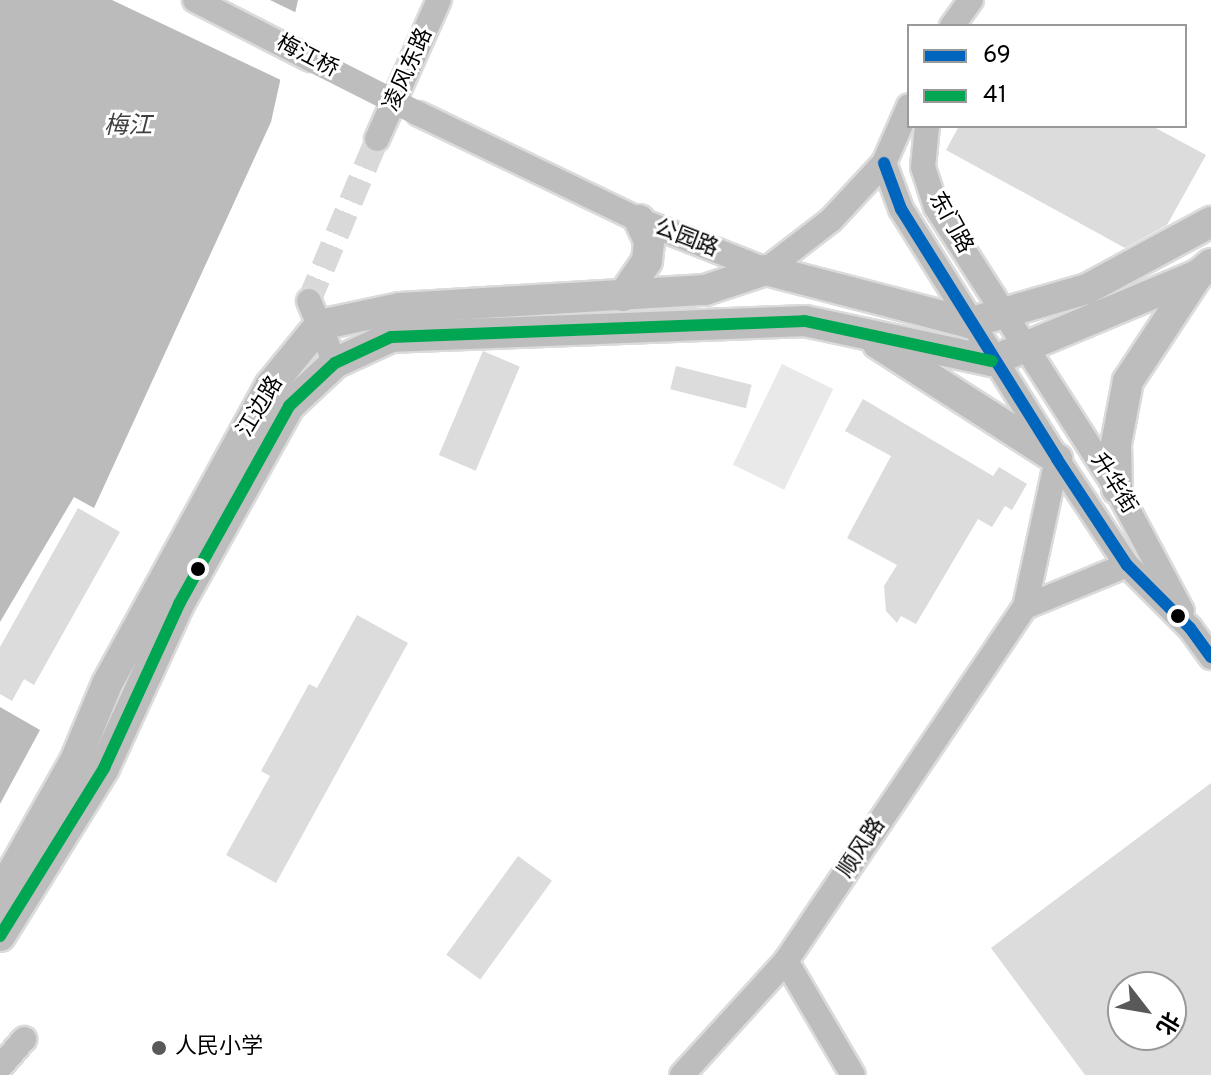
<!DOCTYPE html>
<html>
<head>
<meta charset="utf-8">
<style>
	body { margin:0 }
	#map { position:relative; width:1211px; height:1075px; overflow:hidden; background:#fff; font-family:Overpass,"Noto Sans SC",sans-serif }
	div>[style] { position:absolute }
	.green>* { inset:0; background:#e9e9e9; transform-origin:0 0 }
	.water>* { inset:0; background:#bbb }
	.pier>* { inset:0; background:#fff }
	.building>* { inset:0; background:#dcdcdc; transform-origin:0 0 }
	.minor-tunnel>* { height:24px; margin-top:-12px; transform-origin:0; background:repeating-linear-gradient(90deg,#d9d9d9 0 24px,transparent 0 36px) }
	.roads { filter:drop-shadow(2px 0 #dbdbdb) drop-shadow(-2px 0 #dbdbdb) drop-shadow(0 2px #dbdbdb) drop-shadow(0 -2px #dbdbdb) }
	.minor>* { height:24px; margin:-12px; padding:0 12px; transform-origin:12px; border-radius:12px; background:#bdbdbd }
	.major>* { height:30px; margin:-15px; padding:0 15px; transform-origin:15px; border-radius:15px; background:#bdbdbd }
	.minor-bridge>* { height:24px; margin:-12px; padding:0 12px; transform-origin:12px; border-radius:12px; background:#bdbdbd }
	.bus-1>* { height:12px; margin:-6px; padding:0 6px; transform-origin:6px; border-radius:6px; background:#0065bd }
	.bus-2>* { height:12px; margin:-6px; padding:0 6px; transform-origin:6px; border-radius:6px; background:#00a651 }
	.dots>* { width:22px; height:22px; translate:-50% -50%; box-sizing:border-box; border:4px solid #fff; border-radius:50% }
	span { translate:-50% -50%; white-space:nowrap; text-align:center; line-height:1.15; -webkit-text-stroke:6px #fff; paint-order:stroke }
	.street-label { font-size:22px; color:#000 }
	.poi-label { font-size:22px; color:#000 }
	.left { translate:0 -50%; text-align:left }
	.water-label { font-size:24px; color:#3f3f3f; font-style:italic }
	.legend { position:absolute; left:907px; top:24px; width:280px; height:104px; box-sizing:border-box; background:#fff; border:2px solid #999; margin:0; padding:10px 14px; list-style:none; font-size:24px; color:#000 }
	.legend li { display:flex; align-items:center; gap:16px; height:40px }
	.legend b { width:40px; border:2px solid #999 }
	.north { position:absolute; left:1107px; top:971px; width:80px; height:80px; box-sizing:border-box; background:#fff; border:2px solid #999; border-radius:50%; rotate:121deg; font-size:22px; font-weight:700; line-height:32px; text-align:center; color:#000 }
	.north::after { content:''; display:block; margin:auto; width:28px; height:36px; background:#595959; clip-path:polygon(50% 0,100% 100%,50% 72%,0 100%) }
</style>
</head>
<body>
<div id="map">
	<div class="green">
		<i style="left:782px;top:364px;width:57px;height:112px;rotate:26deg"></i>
	</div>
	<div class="water">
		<i style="clip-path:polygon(0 0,298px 0,271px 122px,94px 508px,74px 497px,0 622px)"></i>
		<i style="clip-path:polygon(0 707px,40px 730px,0 804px)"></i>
	</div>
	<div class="pier">
		<i style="clip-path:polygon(112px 0,270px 0,301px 15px,285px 82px)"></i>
	</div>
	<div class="building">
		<i style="clip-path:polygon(959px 126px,1152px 126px,1206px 155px,1167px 225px,1125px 248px,946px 150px)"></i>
		<i style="left:483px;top:351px;width:40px;height:113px;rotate:23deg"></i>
		<i style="left:676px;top:366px;width:78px;height:24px;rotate:14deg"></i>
		<i style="clip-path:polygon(863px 399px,993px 476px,999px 467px,1027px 484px,1012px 510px,1005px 506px,992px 527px,978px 519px,916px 624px,901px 616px,897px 623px,886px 611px,884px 586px,897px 565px,847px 538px,891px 456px,845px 431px)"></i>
		<i style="clip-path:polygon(78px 508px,120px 532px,34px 685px,24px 679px,12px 701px,0 694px,0 647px)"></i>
		<i style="clip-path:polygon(357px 615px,408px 643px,276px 883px,226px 855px,270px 776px,261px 771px,309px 684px,317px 688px)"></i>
		<i style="clip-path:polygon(evenodd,1211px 783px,1211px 1075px,1085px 1075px,991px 948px,1211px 783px,1123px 987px,1171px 987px,1171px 1035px,1123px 1035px,1123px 987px)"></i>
		<i style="left:518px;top:856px;width:42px;height:122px;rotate:36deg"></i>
	</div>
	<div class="minor-tunnel">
		<i style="left:309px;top:301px;width:176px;rotate:-67.2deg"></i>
	</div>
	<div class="roads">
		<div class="minor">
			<i style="left:195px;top:0;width:129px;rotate:27.2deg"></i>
			<i style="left:952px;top:26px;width:32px;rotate:-54deg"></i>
			<i style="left:419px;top:114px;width:244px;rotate:25.7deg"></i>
			<i style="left:639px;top:220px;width:136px;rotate:21.5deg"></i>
			<i style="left:766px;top:270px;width:82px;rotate:-37.6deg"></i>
			<i style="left:831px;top:220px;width:78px;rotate:-47.1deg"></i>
			<i style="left:884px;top:163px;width:62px;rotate:-66.3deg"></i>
			<i style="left:927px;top:126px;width:41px;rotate:95.6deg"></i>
			<i style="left:923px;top:167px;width:42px;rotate:72deg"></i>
			<i style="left:936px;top:207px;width:335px;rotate:57.3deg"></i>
			<i style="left:1117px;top:489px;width:138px;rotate:62deg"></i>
			<i style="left:377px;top:139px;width:152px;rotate:-66deg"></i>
			<i style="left:884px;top:163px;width:49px;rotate:69.7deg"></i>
			<i style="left:901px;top:209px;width:295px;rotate:58deg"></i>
			<i style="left:1057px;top:459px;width:127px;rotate:56.6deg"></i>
			<i style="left:1127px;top:565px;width:89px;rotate:45deg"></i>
			<i style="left:1190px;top:628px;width:36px;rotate:54deg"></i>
			<i style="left:309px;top:301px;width:67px;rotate:67.2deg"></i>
			<i style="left:1025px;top:607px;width:110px;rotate:-22.4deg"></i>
			<i style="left:786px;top:961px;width:132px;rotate:59.6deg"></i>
			<i style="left:0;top:1067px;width:37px;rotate:-49deg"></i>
			<i style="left:682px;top:1075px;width:154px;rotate:-47.6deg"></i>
			<i style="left:786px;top:961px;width:427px;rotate:-56deg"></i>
			<i style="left:1025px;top:607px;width:151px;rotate:-77.8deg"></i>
		</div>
		<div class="major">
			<i style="left:623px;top:296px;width:42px;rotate:-55.6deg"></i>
			<i style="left:647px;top:261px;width:20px;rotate:-84deg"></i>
			<i style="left:649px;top:241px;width:23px;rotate:-115deg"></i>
			<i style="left:878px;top:344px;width:213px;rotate:32.7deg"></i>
			<i style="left:1117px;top:489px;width:45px;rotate:-91.3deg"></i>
			<i style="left:1116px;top:444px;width:64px;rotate:-79.2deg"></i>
			<i style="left:1128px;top:381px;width:127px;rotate:-56.6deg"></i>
			<i style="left:0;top:894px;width:153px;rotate:-60.6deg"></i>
			<i style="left:75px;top:761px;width:83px;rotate:-67.4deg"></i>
			<i style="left:107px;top:684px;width:340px;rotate:-61.3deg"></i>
			<i style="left:270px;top:386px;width:79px;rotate:-50.7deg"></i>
			<i style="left:320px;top:325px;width:82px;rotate:-12deg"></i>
			<i style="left:400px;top:308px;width:306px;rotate:-3.4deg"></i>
			<i style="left:705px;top:290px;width:64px;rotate:-18.2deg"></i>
			<i style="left:766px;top:270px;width:210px;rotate:14.6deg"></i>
			<i style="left:969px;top:323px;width:123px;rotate:-16.1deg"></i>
			<i style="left:1087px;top:289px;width:141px;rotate:-28.4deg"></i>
			<i style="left:0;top:936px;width:198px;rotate:-58.2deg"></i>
			<i style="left:104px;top:768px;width:180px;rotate:-65.4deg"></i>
			<i style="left:179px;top:604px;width:227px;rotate:-60.9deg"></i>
			<i style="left:289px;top:406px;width:63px;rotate:-43.1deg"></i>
			<i style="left:335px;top:363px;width:62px;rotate:-24.9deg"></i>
			<i style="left:391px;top:337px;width:414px;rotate:-2.2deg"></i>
			<i style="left:805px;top:321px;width:191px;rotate:12.1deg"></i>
			<i style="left:992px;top:361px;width:223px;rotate:-22.7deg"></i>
			<i style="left:1198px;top:275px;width:17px;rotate:-40deg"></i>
		</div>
	</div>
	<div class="minor-bridge">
		<i style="left:310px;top:59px;width:122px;rotate:26.8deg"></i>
	</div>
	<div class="bus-1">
		<i style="left:884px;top:163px;width:49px;rotate:69.7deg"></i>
		<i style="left:901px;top:209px;width:295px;rotate:58deg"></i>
		<i style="left:1057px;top:459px;width:127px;rotate:56.6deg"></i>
		<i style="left:1127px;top:565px;width:89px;rotate:45deg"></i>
		<i style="left:1190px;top:628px;width:36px;rotate:54deg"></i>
	</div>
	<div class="bus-2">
		<i style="left:0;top:936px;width:198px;rotate:-58.2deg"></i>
		<i style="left:104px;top:768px;width:180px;rotate:-65.4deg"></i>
		<i style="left:179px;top:604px;width:227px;rotate:-60.9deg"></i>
		<i style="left:289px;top:406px;width:63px;rotate:-43.1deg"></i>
		<i style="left:335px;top:363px;width:62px;rotate:-24.9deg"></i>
		<i style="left:391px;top:337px;width:414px;rotate:-2.2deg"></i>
		<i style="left:805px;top:321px;width:191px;rotate:12.1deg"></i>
	</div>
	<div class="dots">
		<i style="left:198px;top:569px;background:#000"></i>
		<i style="left:1178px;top:616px;background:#000"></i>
		<i style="left:159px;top:1048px;background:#595959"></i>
	</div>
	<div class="street-label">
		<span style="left:307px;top:57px;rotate:27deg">梅江桥</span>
		<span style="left:409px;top:70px;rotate:-66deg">凌风东路</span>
		<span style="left:950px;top:223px;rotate:61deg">东门路</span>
		<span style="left:686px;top:239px;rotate:21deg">公园路</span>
		<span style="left:261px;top:407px;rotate:-59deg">江边路</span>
		<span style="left:1113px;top:484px;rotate:58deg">升华街</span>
		<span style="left:862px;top:848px;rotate:-56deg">顺风路</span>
	</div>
	<div class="poi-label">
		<span class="left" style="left:175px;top:1048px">人民小学</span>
	</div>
	<div class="water-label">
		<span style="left:128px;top:128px">梅江</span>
	</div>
	<ul class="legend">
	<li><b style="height:10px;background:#0065bd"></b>69</li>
	<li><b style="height:10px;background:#00a651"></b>41</li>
	</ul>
	<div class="north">北</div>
</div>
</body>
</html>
